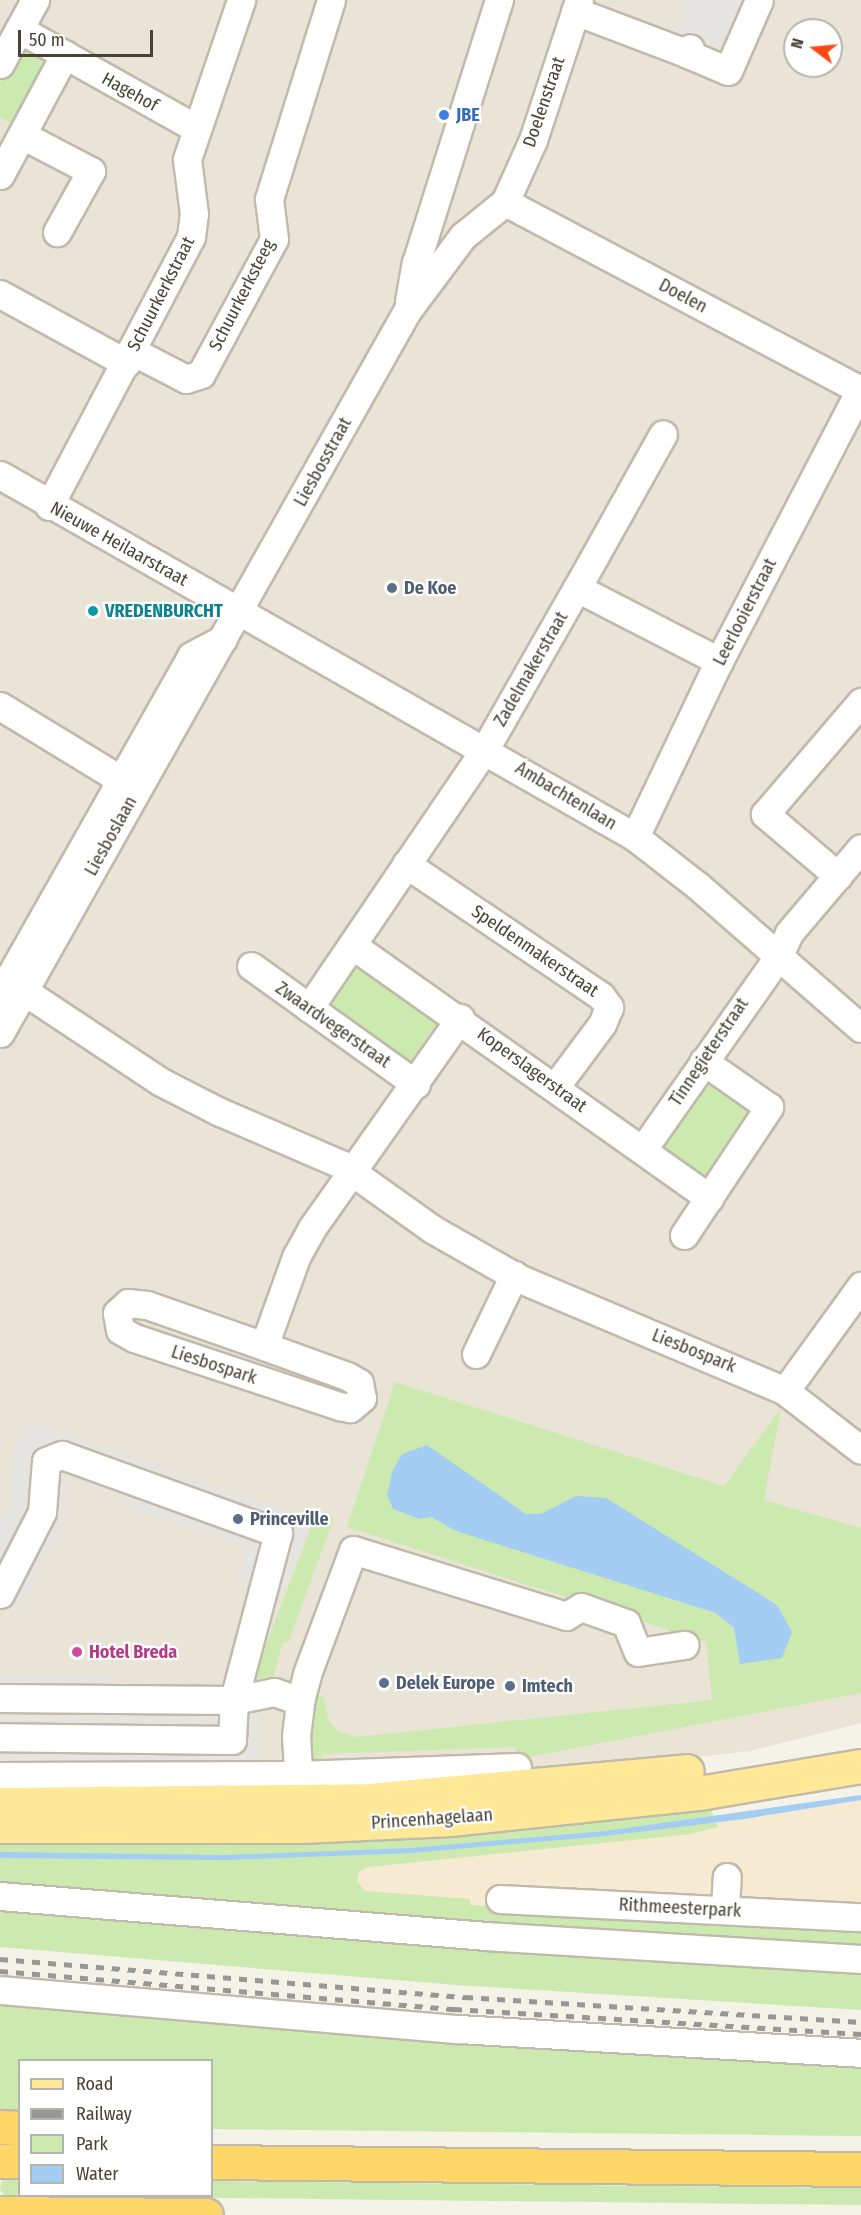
<!DOCTYPE html>
<html>
<head>
<meta charset="utf-8">
<style>
	body { margin:0 }
	#map { position:relative; width:861px; height:2215px; overflow:hidden; background:#f5f2e8; font-family:"Fira Sans Condensed",sans-serif }
	div>[style] { position:absolute }
	.residential>* { inset:0; background:#e9e4d6 }
	.commercial>* { inset:0; background:#f7ead3 }
	.green>* { inset:0; background:#cceab0; transform-origin:0 0 }
	.round { border-radius:50% }
	.parking>* { inset:0; background:#e6e4e0 }
	.water>* { inset:0; background:#a3cdf3 }
	.roads { filter:drop-shadow(2px 0 #c1baaa) drop-shadow(-2px 0 #c1baaa) drop-shadow(0 2px #c1baaa) drop-shadow(0 -2px #c1baaa) }
	.minor>* { height:27px; margin:-13.5px; padding:0 13.5px; transform-origin:13.5px; border-radius:13.5px; background:#fff }
	.major>* { height:33px; margin:-16.5px; padding:0 16.5px; transform-origin:16.5px; border-radius:16.5px; background:#ffe897 }
	.highway>* { height:33px; margin:-16.5px; padding:0 16.5px; transform-origin:16.5px; border-radius:16.5px; background:#ffd769 }
	.rail>* { height:4.5px; margin-top:-2.25px; transform-origin:0; background:repeating-linear-gradient(90deg,#979797 0 8px,transparent 0 16px) }
	.dots>* { width:16px; height:16px; translate:-50% -50%; box-sizing:border-box; border:3px solid #fff; border-radius:50% }
	span { translate:-50% -50%; white-space:nowrap; text-align:center; line-height:1.15; -webkit-text-stroke:4.5px #fff; paint-order:stroke }
	.street-label { font-size:18px; color:#484336 }
	.shop-label { font-size:18px; color:#366cbe; font-weight:700 }
	.left { translate:0 -50%; text-align:left }
	.service-label { font-size:18px; color:#4e5e75; font-weight:700 }
	.culture-label { font-size:18px; color:#0d838f; font-weight:700 }
	.hotel-label { font-size:18px; color:#b23c85; font-weight:700 }
	.legend { position:absolute; left:18px; top:2059px; width:195px; height:138px; box-sizing:border-box; background:#fff; border:2px solid #b6b4af; margin:0; padding:8px 10px; list-style:none; font-size:18px; color:#484336 }
	.legend li { display:flex; align-items:center; gap:12px; height:30px }
	.legend b { width:30px; border:2px solid #b6b4af }
	.north { position:absolute; left:783px; top:18px; width:60px; height:60px; box-sizing:border-box; background:#fff; border:2px solid #b6b4af; border-radius:50%; rotate:286deg; font-size:16px; font-weight:700; line-height:24px; text-align:center; color:#484336 }
	.north::after { content:''; display:block; margin:auto; width:21px; height:27px; background:#ff4815; clip-path:polygon(50% 0,100% 100%,50% 72%,0 100%) }
	.scale { position:absolute; left:18px; top:30px; width:135px; height:27px; box-sizing:border-box; border:3px solid #484336; border-top:0; padding-left:8px; font-size:18px; line-height:21px; white-space:nowrap; color:#484336; -webkit-text-stroke:4px #fff; paint-order:stroke }
</style>
</head>
<body>
<div id="map">
	<div class="residential">
		<i style="clip-path:polygon(evenodd,0 0,861px 0,861px 1723px,750px 1751px,559px 1773px,0 1797px,0 0,795px 30px,831px 30px,831px 66px,795px 66px,795px 30px)"></i>
	</div>
	<div class="commercial">
		<i style="clip-path:polygon(861px 1800px,861px 1952px,314px 1909px,332px 1856px,606px 1836px)"></i>
	</div>
	<div class="green">
		<i style="clip-path:polygon(23px 39px,53px 54px,15px 125px,0 117px,0 83px)"></i>
		<i style="left:353px;top:963px;width:103px;height:54px;rotate:34deg"></i>
		<i style="left:709px;top:1081px;width:58px;height:87px;rotate:35deg"></i>
		<i style="clip-path:polygon(395px 1382px,724px 1486px,781px 1408px,764px 1500px,861px 1528px,861px 1693px,518px 1759px,516px 1747px,322px 1754px,321px 1767px,310px 1767px,306px 1735px,315px 1695px,324px 1697px,328px 1719px,338px 1731px,356px 1737px,712px 1700px,706px 1642px,347px 1527px)"></i>
		<i style="clip-path:polygon(317px 1512px,333px 1517px,333px 1521px,288px 1643px,283px 1642px,273px 1678px,253px 1678px)"></i>
		<i style="clip-path:polygon(706px 1797px,718px 1827px,691px 1834px,368px 1867px,359px 1872px,357px 1881px,365px 1891px,470px 1899px,470px 1905px,861px 1928px,861px 1956px,0 1893px,0 1831px)"></i>
		<i style="clip-path:polygon(0 1900px,861px 1962px,861px 2010px,456px 1985px,0 1947px)"></i>
		<i style="clip-path:polygon(0 1994px,861px 2056px,861px 2136px,212px 2129px,212px 2060px,20px 2060px,19px 2116px,0 2114px)"></i>
		<i class="round" style="left:0;top:2177px;width:20px;height:20px"></i>
		<i style="clip-path:polygon(212px 2181px,861px 2188px,861px 2205px,44px 2196px,212px 2196px)"></i>
	</div>
	<div class="parking">
		<i style="clip-path:polygon(687px 0,747px 0,723px 61px,671px 41px)"></i>
		<i style="clip-path:polygon(33px 1422px,313px 1520px,284px 1591px,257px 1582px,237px 1580px,248px 1548px,120px 1503px,122px 1497px,66px 1478px,66px 1519px,19px 1608px,4px 1608px,0 1616px,0 1521px,9px 1504px,14px 1447px)"></i>
		<i style="clip-path:polygon(0 1674px,110px 1675px,110px 1688px,260px 1704px,260px 1766px,0 1760px)"></i>
	</div>
	<div class="water">
		<i style="clip-path:polygon(427px 1445px,526px 1514px,541px 1514px,576px 1496px,606px 1498px,777px 1605px,792px 1632px,782px 1658px,740px 1664px,734px 1628px,716px 1613px,456px 1531px,431px 1517px,420px 1519px,393px 1509px,387px 1495px,392px 1472px,402px 1454px)"></i>
		<i style="clip-path:polygon(861px 1795px,861px 1800px,744px 1819px,606px 1836px,411px 1853px,226px 1860px,0 1858px,0 1852px,226px 1855px,411px 1848px,605px 1831px)"></i>
	</div>
	<div class="roads">
		<div class="minor">
			<i style="left:575px;top:11px;width:121px;rotate:20.8deg"></i>
			<i style="left:688px;top:54px;width:6px;rotate:-72deg"></i>
			<i style="left:19px;top:29px;width:204px;rotate:29.3deg"></i>
			<i style="left:688px;top:54px;width:43px;rotate:23deg"></i>
			<i style="left:728px;top:71px;width:77px;rotate:-66.4deg"></i>
			<i style="left:0;top:64px;width:73px;rotate:-61.3deg"></i>
			<i style="left:22px;top:135px;width:78px;rotate:27.6deg"></i>
			<i style="left:91px;top:171px;width:70px;rotate:119.1deg"></i>
			<i style="left:0;top:175px;width:137px;rotate:-61.8deg"></i>
			<i style="left:505px;top:202px;width:402px;rotate:27.9deg"></i>
			<i style="left:0;top:294px;width:144px;rotate:28.7deg"></i>
			<i style="left:409px;top:301px;width:39px;rotate:-80deg"></i>
			<i style="left:416px;top:263px;width:276px;rotate:-72.5deg"></i>
			<i style="left:132px;top:351px;width:61px;rotate:27.4deg"></i>
			<i style="left:186px;top:379px;width:16px;rotate:-18deg"></i>
			<i style="left:201px;top:374px;width:153px;rotate:-61.6deg"></i>
			<i style="left:274px;top:239px;width:40px;rotate:-97.1deg"></i>
			<i style="left:269px;top:199px;width:208px;rotate:-72.7deg"></i>
			<i style="left:0;top:475px;width:731px;rotate:29.69deg"></i>
			<i style="left:635px;top:837px;width:80px;rotate:37.9deg"></i>
			<i style="left:698px;top:886px;width:216px;rotate:41.1deg"></i>
			<i style="left:49px;top:506px;width:304px;rotate:-62.2deg"></i>
			<i style="left:191px;top:237px;width:23px;rotate:-83deg"></i>
			<i style="left:194px;top:214px;width:55px;rotate:-97.3deg"></i>
			<i style="left:187px;top:159px;width:168px;rotate:-71.2deg"></i>
			<i style="left:577px;top:588px;width:176px;rotate:-60.8deg"></i>
			<i style="left:0;top:706px;width:142px;rotate:31.4deg"></i>
			<i style="left:635px;top:837px;width:195px;rotate:-64.5deg"></i>
			<i style="left:719px;top:661px;width:308px;rotate:-62.5deg"></i>
			<i style="left:406px;top:864px;width:235px;rotate:34.1deg"></i>
			<i style="left:601px;top:996px;width:14px;rotate:54deg"></i>
			<i style="left:609px;top:1007px;width:18px;rotate:112deg"></i>
			<i style="left:602px;top:1024px;width:79px;rotate:126.7deg"></i>
			<i style="left:838px;top:876px;width:96px;rotate:-139.7deg"></i>
			<i style="left:765px;top:814px;width:148px;rotate:-49.4deg"></i>
			<i style="left:352px;top:945px;width:438px;rotate:35.3deg"></i>
			<i style="left:251px;top:966px;width:203px;rotate:35.6deg"></i>
			<i style="left:24px;top:991px;width:164px;rotate:33.6deg"></i>
			<i style="left:161px;top:1082px;width:66px;rotate:27deg"></i>
			<i style="left:220px;top:1112px;width:132px;rotate:23.3deg"></i>
			<i style="left:341px;top:1164px;width:112px;rotate:35.5deg"></i>
			<i style="left:432px;top:1229px;width:99px;rotate:29.7deg"></i>
			<i style="left:518px;top:1278px;width:290px;rotate:22.9deg"></i>
			<i style="left:785px;top:1391px;width:96px;rotate:37.8deg"></i>
			<i style="left:0;top:994px;width:388px;rotate:-60.5deg"></i>
			<i style="left:191px;top:656px;width:36px;rotate:-28deg"></i>
			<i style="left:309px;top:1008px;width:313px;rotate:-55.8deg"></i>
			<i style="left:485px;top:749px;width:185px;rotate:-60.3deg"></i>
			<i style="left:577px;top:588px;width:160px;rotate:27.2deg"></i>
			<i style="left:0;top:1033px;width:829px;rotate:-60.59deg"></i>
			<i style="left:407px;top:311px;width:94px;rotate:-53.3deg"></i>
			<i style="left:463px;top:236px;width:54px;rotate:-39deg"></i>
			<i style="left:505px;top:202px;width:68px;rotate:-65.7deg"></i>
			<i style="left:533px;top:140px;width:147px;rotate:-71.8deg"></i>
			<i style="left:643px;top:1149px;width:235px;rotate:-54.9deg"></i>
			<i style="left:778px;top:957px;width:26px;rotate:-65deg"></i>
			<i style="left:789px;top:933px;width:111px;rotate:-49.7deg"></i>
			<i style="left:684px;top:1235px;width:154px;rotate:-56.4deg"></i>
			<i style="left:769px;top:1107px;width:80px;rotate:-145.1deg"></i>
			<i style="left:264px;top:1346px;width:88px;rotate:19.9deg"></i>
			<i style="left:347px;top:1376px;width:14px;rotate:30deg"></i>
			<i style="left:359px;top:1383px;width:15px;rotate:79deg"></i>
			<i style="left:362px;top:1398px;width:16px;rotate:140deg"></i>
			<i style="left:350px;top:1408px;width:11px;rotate:-170deg"></i>
			<i style="left:339px;top:1406px;width:216px;rotate:-161.6deg"></i>
			<i style="left:134px;top:1338px;width:16px;rotate:-150deg"></i>
			<i style="left:120px;top:1330px;width:17px;rotate:-100deg"></i>
			<i style="left:117px;top:1313px;width:15px;rotate:-42deg"></i>
			<i style="left:128px;top:1303px;width:19px;rotate:6deg"></i>
			<i style="left:147px;top:1305px;width:124px;rotate:19.3deg"></i>
			<i style="left:264px;top:1346px;width:95px;rotate:-70.2deg"></i>
			<i style="left:296px;top:1257px;width:33px;rotate:-61deg"></i>
			<i style="left:312px;top:1228px;width:257px;rotate:-54.8deg"></i>
			<i style="left:476px;top:1354px;width:88px;rotate:-64.3deg"></i>
			<i style="left:785px;top:1391px;width:130px;rotate:-54.1deg"></i>
			<i style="left:0;top:1594px;width:92px;rotate:-62.9deg"></i>
			<i style="left:42px;top:1512px;width:51px;rotate:-85.5deg"></i>
			<i style="left:46px;top:1461px;width:17px;rotate:-21deg"></i>
			<i style="left:62px;top:1455px;width:230px;rotate:19.9deg"></i>
			<i style="left:278px;top:1533px;width:173px;rotate:104.8deg"></i>
			<i style="left:234px;top:1700px;width:40px;rotate:92.9deg"></i>
			<i style="left:232px;top:1740px;width:232px;rotate:-179.3deg"></i>
			<i style="left:0;top:1698px;width:234px;rotate:0.5deg"></i>
			<i style="left:234px;top:1700px;width:41px;rotate:-11.3deg"></i>
			<i style="left:274px;top:1692px;width:28px;rotate:19deg"></i>
			<i style="left:0;top:1776px;width:298px;rotate:-0.2deg"></i>
			<i style="left:298px;top:1775px;width:219px;rotate:-2.1deg"></i>
			<i style="left:301px;top:1822px;width:86px;rotate:-93.3deg"></i>
			<i style="left:296px;top:1736px;width:35px;rotate:-83deg"></i>
			<i style="left:300px;top:1701px;width:28px;rotate:-75deg"></i>
			<i style="left:307px;top:1674px;width:132px;rotate:-69.6deg"></i>
			<i style="left:353px;top:1550px;width:223px;rotate:17.2deg"></i>
			<i style="left:566px;top:1616px;width:17px;rotate:-31deg"></i>
			<i style="left:581px;top:1607px;width:48px;rotate:19.6deg"></i>
			<i style="left:626px;top:1623px;width:31px;rotate:68deg"></i>
			<i style="left:638px;top:1652px;width:47px;rotate:-8.7deg"></i>
			<i style="left:0;top:1896px;width:487px;rotate:4.7deg"></i>
			<i style="left:485px;top:1936px;width:377px;rotate:3.5deg"></i>
			<i style="left:500px;top:1899px;width:361px;rotate:2.9deg"></i>
			<i style="left:725px;top:1910px;width:33px;rotate:-87deg"></i>
			<i style="left:0;top:1990px;width:461px;rotate:4.9deg"></i>
			<i style="left:459px;top:2029px;width:403px;rotate:3.4deg"></i>
		</div>
		<div class="major">
			<i style="left:0;top:1804px;width:369px;rotate:-0.6deg"></i>
			<i style="left:369px;top:1800px;width:319px;rotate:-5.2deg"></i>
			<i style="left:0;top:1826px;width:301px"></i>
			<i style="left:301px;top:1826px;width:149px;rotate:-2.7deg"></i>
			<i style="left:450px;top:1819px;width:256px;rotate:-6deg"></i>
			<i style="left:705px;top:1792px;width:158px;rotate:-9.5deg"></i>
		</div>
		<div class="highway">
			<i style="left:0;top:2127px;width:20px;rotate:3deg"></i>
			<i style="left:0;top:2161px;width:20px"></i>
			<i style="left:212px;top:2162px;width:649px;rotate:0.62deg"></i>
			<i style="left:0;top:2213px;width:206px;rotate:0.6deg"></i>
		</div>
	</div>
	<div class="rail">
		<i style="left:0;top:1959px;width:467px;rotate:4.7deg"></i>
		<i style="left:465px;top:1997px;width:397px;rotate:3.6deg"></i>
		<i style="left:0;top:1971px;width:456px;rotate:4.8deg"></i>
		<i style="left:454px;top:2009px;width:408px;rotate:3.5deg"></i>
	</div>
	<div class="dots">
		<i style="left:444px;top:115px;background:#3f7fe0"></i>
		<i style="left:392px;top:588px;background:#5c6f8a"></i>
		<i style="left:93px;top:611px;background:#0f9aa8"></i>
		<i style="left:238px;top:1519px;background:#5c6f8a"></i>
		<i style="left:77px;top:1652px;background:#d1479c"></i>
		<i style="left:384px;top:1683px;background:#5c6f8a"></i>
		<i style="left:510px;top:1686px;background:#5c6f8a"></i>
	</div>
	<div class="street-label">
		<span style="left:130px;top:92px;rotate:29deg">Hagehof</span>
		<span style="left:544px;top:102px;rotate:-71deg">Doelenstraat</span>
		<span style="left:161px;top:294px;rotate:-63deg">Schuurkerkstraat</span>
		<span style="left:242px;top:295px;rotate:-63deg">Schuurkerksteeg</span>
		<span style="left:683px;top:296px;rotate:28deg">Doelen</span>
		<span style="left:323px;top:462px;rotate:-61deg">Liesbosstraat</span>
		<span style="left:119px;top:544px;rotate:29deg">Nieuwe Heilaarstraat</span>
		<span style="left:745px;top:612px;rotate:-63deg">Leerlooierstraat</span>
		<span style="left:531px;top:669px;rotate:-60deg">Zadelmakerstraat</span>
		<span style="left:566px;top:796px;rotate:31deg">Ambachtenlaan</span>
		<span style="left:111px;top:836px;rotate:-61deg">Liesboslaan</span>
		<span style="left:535px;top:951px;rotate:34deg">Speldenmakerstraat</span>
		<span style="left:333px;top:1025px;rotate:35deg">Zwaardvegerstraat</span>
		<span style="left:709px;top:1052px;rotate:-56deg">Tinnegieterstraat</span>
		<span style="left:532px;top:1070px;rotate:36deg">Koperslagerstraat</span>
		<span style="left:694px;top:1351px;rotate:22deg">Liesbospark</span>
		<span style="left:214px;top:1365px;rotate:18deg">Liesbospark</span>
		<span style="left:432px;top:1819px;rotate:-4deg">Princenhagelaan</span>
		<span style="left:680px;top:1908px;rotate:3deg">Rithmeesterpark</span>
	</div>
	<div class="shop-label">
		<span class="left" style="left:456px;top:115px">JBE</span>
	</div>
	<div class="service-label">
		<span class="left" style="left:404px;top:588px">De Koe</span>
		<span class="left" style="left:250px;top:1519px">Princeville</span>
		<span class="left" style="left:396px;top:1683px">Delek Europe</span>
		<span class="left" style="left:522px;top:1686px">Imtech</span>
	</div>
	<div class="culture-label">
		<span class="left" style="left:105px;top:611px">VREDENBURCHT</span>
	</div>
	<div class="hotel-label">
		<span class="left" style="left:89px;top:1652px">Hotel Breda</span>
	</div>
	<ul class="legend">
	<li><b style="height:8px;background:#ffe897"></b>Road</li>
	<li><b style="height:8px;background:#979797"></b>Railway</li>
	<li><b style="height:16px;background:#cceab0"></b>Park</li>
	<li><b style="height:16px;background:#a3cdf3"></b>Water</li>
	</ul>
	<div class="north">N</div>
	<div class="scale">50 m</div>
</div>
</body>
</html>
